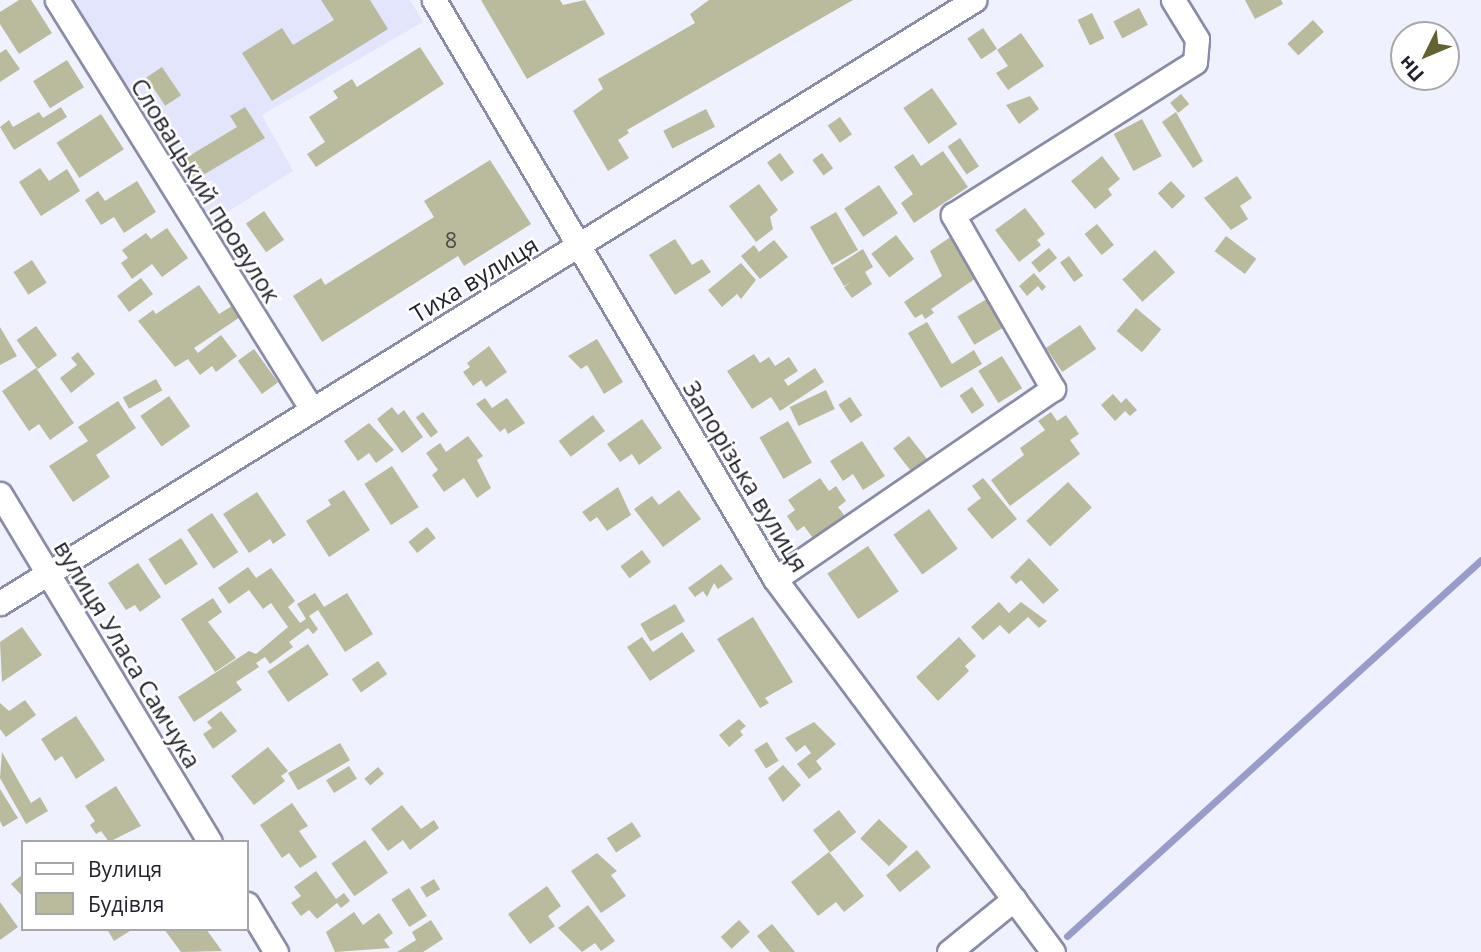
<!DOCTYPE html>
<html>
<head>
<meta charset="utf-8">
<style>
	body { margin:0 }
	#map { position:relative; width:1481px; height:952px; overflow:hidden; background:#f0f1fe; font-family:"Open Sans",sans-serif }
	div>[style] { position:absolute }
	.built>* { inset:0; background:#e2e5fc }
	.stream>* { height:7px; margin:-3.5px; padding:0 3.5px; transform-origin:3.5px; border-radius:3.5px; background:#999ccb }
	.building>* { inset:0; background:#baba9c; transform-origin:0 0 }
	.roads { filter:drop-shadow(2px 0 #898ba7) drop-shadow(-2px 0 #898ba7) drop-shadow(0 2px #898ba7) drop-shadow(0 -2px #898ba7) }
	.street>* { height:23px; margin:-11.5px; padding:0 11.5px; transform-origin:11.5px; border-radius:11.5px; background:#fff }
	span { translate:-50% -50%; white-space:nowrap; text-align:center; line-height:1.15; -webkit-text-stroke:5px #fff; paint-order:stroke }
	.number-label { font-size:21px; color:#48484a }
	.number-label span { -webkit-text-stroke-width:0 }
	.street-label { font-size:24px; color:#22222e }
	.legend { position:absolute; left:21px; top:840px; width:228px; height:91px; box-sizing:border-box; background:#fff; border:2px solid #a7a7ab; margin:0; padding:9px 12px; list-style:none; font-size:21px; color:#22222e }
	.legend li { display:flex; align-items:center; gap:14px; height:35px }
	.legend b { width:35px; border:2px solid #a7a7ab }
	.north { position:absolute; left:1390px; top:21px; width:70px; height:70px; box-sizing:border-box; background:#fff; border:2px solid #a7a7ab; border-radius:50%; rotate:227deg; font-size:19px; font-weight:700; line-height:28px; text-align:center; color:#22222e }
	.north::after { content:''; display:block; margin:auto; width:24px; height:32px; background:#64622f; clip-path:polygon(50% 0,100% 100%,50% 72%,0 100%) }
</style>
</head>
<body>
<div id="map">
	<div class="built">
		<i style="clip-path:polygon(66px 0,410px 0,423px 22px,262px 115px,293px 171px,208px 224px)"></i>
	</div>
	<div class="stream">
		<i style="left:1067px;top:936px;width:559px;rotate:-42.25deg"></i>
	</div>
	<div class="building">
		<i style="clip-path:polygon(19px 0,31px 0,52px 33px,19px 54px,0 24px,0 12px)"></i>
		<i style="clip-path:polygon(321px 0,370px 0,388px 29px,272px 101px,242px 53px,282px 28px,293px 45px,334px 20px)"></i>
		<i style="clip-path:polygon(481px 0,560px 0,563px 5px,585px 0,605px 34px,527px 79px)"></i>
		<i style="clip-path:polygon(709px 0,853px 0,627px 130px,629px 133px,618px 140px,629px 158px,608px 171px,573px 111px,603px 89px,598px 79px,695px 23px,690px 14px)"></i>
		<i style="clip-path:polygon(1245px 0,1281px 0,1283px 4px,1255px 19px)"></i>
		<i style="left:1139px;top:8px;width:19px;height:29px;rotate:62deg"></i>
		<i style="left:1092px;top:13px;width:28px;height:16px;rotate:64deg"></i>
		<i style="left:1313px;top:20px;width:16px;height:35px;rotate:47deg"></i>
		<i style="left:983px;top:28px;width:25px;height:19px;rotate:56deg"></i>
		<i style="clip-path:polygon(1021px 33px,1044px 66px,1008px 90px,996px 73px,1008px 66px,997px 50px)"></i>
		<i style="clip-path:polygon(420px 47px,444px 84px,316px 167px,307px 154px,325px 142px,309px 117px,338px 98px,333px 91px,352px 79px,357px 87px)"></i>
		<i style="clip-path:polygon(6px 49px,20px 69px,0 82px,0 53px)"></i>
		<i style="left:67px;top:60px;width:32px;height:40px;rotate:58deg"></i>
		<i style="left:162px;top:67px;width:34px;height:19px;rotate:56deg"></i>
		<i style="left:932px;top:88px;width:44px;height:35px;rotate:55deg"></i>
		<i style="left:1181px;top:94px;width:13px;height:14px;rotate:51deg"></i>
		<i style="clip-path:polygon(1030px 96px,1039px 109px,1019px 124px,1006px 105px)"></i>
		<i style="clip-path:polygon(61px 107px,67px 117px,14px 150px,0 127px,9px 120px,13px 127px,39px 112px,43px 118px)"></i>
		<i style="clip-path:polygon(245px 107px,265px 138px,193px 181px,181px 161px,237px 127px,230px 116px)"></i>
		<i style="left:706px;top:109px;width:20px;height:48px;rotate:63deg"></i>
		<i style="clip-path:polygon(1176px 112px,1203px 161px,1193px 168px,1162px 122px)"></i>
		<i style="left:101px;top:114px;width:42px;height:53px;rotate:57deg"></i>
		<i style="left:840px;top:117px;width:21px;height:15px;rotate:55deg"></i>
		<i style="left:1142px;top:119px;width:42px;height:32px;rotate:62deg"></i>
		<i style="left:960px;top:138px;width:34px;height:15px;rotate:56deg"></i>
		<i style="clip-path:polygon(943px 151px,968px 187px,914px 223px,901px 203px,913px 194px,894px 167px,913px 154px,921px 166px)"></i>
		<i style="left:780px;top:153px;width:24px;height:16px;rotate:54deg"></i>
		<i style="left:822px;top:153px;width:19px;height:12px;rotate:54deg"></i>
		<i style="clip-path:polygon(1102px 156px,1120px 179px,1108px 189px,1112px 195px,1095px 209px,1071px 181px)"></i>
		<i style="clip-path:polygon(490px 160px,531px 224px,464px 266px,458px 256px,322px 342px,293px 296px,321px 278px,325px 285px,434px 217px,424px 201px)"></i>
		<i style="clip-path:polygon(40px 168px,49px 181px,67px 169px,80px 191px,41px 216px,19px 182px)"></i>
		<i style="clip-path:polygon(1237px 176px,1252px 198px,1240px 206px,1248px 219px,1231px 230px,1204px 198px)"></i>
		<i style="clip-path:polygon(137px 181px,156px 212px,124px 233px,114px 217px,101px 225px,85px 200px,98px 191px,105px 201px)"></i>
		<i style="left:1171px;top:181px;width:21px;height:18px;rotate:47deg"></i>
		<i style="clip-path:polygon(759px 184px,778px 210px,770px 217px,773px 229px,756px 242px,729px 206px)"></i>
		<i style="left:879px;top:185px;width:34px;height:42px;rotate:56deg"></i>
		<i style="clip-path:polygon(1025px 208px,1045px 234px,1037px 240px,1041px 245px,1019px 262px,995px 230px)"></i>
		<i style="left:264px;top:211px;width:35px;height:22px;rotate:55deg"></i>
		<i style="left:836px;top:212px;width:44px;height:30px;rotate:60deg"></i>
		<i style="left:1097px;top:224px;width:27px;height:16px;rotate:51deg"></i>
		<i style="clip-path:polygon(167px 228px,188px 258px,162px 277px,152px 264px,132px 279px,121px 263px,128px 258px,122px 250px,146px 233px,151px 239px)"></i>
		<i style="left:896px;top:235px;width:30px;height:31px;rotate:53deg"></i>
		<i style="clip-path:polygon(952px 236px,979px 276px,931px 309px,934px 313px,925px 319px,922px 314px,915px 318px,904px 302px,942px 276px,930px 251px)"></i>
		<i style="left:1226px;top:236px;width:38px;height:19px;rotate:37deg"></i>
		<i style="clip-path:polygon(675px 239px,692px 265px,702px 259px,711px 272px,675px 295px,649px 255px)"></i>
		<i style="clip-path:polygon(774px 240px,788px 257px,760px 279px,741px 256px,754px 245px,759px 252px)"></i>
		<i style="left:1049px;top:248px;width:13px;height:23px;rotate:51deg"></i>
		<i style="clip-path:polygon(863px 249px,873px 267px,865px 272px,872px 284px,852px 298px,844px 287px,851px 282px,844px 286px,833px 268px)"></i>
		<i style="left:1155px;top:250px;width:30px;height:44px;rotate:48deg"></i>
		<i style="left:1069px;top:256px;width:24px;height:11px;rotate:54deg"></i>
		<i style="left:32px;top:260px;width:27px;height:22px;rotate:57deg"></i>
		<i style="clip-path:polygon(741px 263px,756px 280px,741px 299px,737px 294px,722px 307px,708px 290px)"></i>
		<i style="clip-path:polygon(1034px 273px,1046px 287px,1042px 291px,1038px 286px,1027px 296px,1019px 286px)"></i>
		<i style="left:141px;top:278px;width:20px;height:30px;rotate:53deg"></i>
		<i style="clip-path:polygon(199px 285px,219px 314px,235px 304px,243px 315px,194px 348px,198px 353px,221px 335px,237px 356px,216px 372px,212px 366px,200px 375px,188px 359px,175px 367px,138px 321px,153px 310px,156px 314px)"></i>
		<i style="left:990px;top:297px;width:33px;height:38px;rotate:59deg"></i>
		<i style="left:1136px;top:308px;width:33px;height:30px;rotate:40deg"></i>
		<i style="clip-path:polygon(927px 322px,952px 364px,974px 350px,982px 364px,941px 388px,908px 333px)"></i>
		<i style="left:1080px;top:325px;width:29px;height:41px;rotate:56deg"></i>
		<i style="left:36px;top:326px;width:36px;height:24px;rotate:54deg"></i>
		<i style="clip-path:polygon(0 327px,17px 356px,0 365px)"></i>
		<i style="clip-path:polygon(597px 339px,623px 382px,604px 394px,587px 365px,581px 369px,568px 356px)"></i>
		<i style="clip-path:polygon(489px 346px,507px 372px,486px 387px,481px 380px,473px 386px,463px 372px,470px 367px,467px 363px)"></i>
		<i style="left:254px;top:349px;width:41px;height:20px;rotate:54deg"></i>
		<i style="clip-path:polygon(78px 352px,95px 374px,71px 393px,60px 378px,77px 365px,71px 358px)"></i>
		<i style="clip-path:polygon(754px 354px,760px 363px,769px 357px,775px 366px,789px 357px,798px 371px,784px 380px,788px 386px,815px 368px,824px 382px,780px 411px,771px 397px,752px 409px,727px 371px)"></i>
		<i style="left:1002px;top:356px;width:38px;height:28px;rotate:58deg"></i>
		<i style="clip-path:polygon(36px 368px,74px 423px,50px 440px,39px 424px,29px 431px,2px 391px)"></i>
		<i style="left:156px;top:379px;width:13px;height:38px;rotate:61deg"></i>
		<i style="left:972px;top:387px;width:22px;height:15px;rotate:56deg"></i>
		<i style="left:826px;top:390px;width:21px;height:40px;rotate:65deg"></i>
		<i style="clip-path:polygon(1113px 394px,1121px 403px,1126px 398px,1137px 410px,1130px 416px,1125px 411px,1115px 421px,1101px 405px)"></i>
		<i style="left:169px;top:396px;width:37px;height:35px;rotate:55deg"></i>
		<i style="left:850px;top:397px;width:22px;height:14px;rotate:56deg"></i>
		<i style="clip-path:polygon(485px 398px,492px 408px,507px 398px,525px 423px,508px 434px,505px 428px,500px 432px,476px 404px)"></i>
		<i style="clip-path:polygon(118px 401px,136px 428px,96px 455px,110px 477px,73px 502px,49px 466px,88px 441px,78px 427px)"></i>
		<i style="clip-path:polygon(392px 407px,398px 415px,404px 410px,423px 437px,402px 453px,377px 419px)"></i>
		<i style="left:423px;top:412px;width:25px;height:9px;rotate:53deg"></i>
		<i style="clip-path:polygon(1051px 412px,1057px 421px,1066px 415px,1079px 434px,1070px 440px,1080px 454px,1010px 506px,991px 480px,1024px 455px,1020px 448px,1045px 430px,1038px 421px)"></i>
		<i style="left:593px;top:415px;width:20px;height:43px;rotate:53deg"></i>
		<i style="clip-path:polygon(642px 419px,662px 448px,639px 465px,632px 454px,620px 462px,607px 444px)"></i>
		<i style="left:788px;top:421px;width:48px;height:33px;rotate:60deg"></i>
		<i style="clip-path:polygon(369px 423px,394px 450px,376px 463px,369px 453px,358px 461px,344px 441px)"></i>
		<i style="clip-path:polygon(468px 436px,483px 456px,477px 460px,491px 488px,477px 498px,464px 478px,444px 492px,432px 475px,438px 470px,426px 453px,440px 443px,446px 452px)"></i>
		<i style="left:909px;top:436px;width:37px;height:20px;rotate:52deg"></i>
		<i style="clip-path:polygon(862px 441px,885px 476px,863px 490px,853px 474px,843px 481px,830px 461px)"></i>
		<i style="left:392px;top:466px;width:49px;height:33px;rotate:57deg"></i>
		<i style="clip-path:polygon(820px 478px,829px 491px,836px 486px,846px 501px,838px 507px,847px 519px,815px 541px,804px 526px,797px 531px,787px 516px,795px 510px,788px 500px)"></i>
		<i style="clip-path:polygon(983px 478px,1017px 519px,992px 539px,967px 509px,981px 498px,972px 486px)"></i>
		<i style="left:1068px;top:482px;width:35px;height:57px;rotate:47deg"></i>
		<i style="clip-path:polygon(618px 487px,631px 515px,607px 531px,597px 517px,590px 522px,582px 512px)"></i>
		<i style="clip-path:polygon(344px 490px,370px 530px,329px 557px,306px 521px,331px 505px,328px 500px)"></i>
		<i style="clip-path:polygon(679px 490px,701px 519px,663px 547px,634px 509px,652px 496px,659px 505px)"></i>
		<i style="clip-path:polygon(257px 492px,286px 535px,273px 544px,270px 539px,249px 553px,223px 514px)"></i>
		<i style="left:929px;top:509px;width:49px;height:44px;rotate:54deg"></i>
		<i style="left:212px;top:513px;width:47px;height:30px;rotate:56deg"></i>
		<i style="left:427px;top:527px;width:14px;height:24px;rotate:51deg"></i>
		<i style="left:181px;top:538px;width:31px;height:39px;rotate:57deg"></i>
		<i style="left:868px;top:546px;width:55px;height:49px;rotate:56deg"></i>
		<i style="left:642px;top:550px;width:15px;height:27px;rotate:53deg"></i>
		<i style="clip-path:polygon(1029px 558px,1059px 590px,1043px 604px,1021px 580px,1016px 584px,1010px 577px)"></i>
		<i style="clip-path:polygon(138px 563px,161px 597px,140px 612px,135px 605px,126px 610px,108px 583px)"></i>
		<i style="clip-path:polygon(721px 564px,733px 579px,718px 589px,714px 583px,707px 597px,703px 591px,695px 597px,688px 588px)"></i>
		<i style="clip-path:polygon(248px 567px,256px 578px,271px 568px,295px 601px,288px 607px,300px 623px,306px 619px,297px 604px,315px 593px,324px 607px,347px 593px,373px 634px,345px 652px,318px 610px,309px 616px,318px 629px,313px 634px,308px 628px,289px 642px,293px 647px,270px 664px,265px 657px,256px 663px,259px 667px,236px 682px,242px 690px,194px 722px,178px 697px,249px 651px,256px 654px,288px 627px,271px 603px,263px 609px,249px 590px,229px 604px,218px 588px)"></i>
		<i style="clip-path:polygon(213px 598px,222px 612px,208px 622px,236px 658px,215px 672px,181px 619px)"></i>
		<i style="clip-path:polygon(999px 602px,1009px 613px,1021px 602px,1047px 621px,1039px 628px,1028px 617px,1009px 634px,1000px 625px,983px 640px,971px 627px)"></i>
		<i style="left:675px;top:604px;width:20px;height:40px;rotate:60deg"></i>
		<i style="clip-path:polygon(753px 617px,793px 682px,765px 698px,769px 703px,760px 708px,717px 639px)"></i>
		<i style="clip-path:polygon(22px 627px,42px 655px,2px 682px,0 642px)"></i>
		<i style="clip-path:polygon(682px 632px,695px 651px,650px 681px,627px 647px,642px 637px,653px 652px)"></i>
		<i style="clip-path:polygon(959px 637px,976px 656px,965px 666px,969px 671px,938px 701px,916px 677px)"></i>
		<i style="left:308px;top:644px;width:37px;height:49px;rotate:56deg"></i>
		<i style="left:378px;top:661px;width:16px;height:32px;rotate:55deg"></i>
		<i style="clip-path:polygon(25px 700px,36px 715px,6px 737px,0 729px,0 703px,9px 711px)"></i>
		<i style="clip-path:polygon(221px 711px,237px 731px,213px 749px,203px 734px,212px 728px,207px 722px)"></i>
		<i style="clip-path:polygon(76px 716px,105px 760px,76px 779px,62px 756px,55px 761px,41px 739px)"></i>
		<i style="clip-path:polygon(739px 719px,746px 726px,740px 731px,743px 735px,729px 747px,719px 735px)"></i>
		<i style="clip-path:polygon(814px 722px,836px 744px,816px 761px,822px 769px,809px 779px,797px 764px,811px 753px,805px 745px,796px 752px,785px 738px)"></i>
		<i style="left:767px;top:742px;width:22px;height:15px;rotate:58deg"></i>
		<i style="left:340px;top:743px;width:20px;height:60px;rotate:60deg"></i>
		<i style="clip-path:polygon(268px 747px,288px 771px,281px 776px,285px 781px,254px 805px,231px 776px)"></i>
		<i style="clip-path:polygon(2px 752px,31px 803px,40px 797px,48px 811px,26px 824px,0 778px)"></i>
		<i style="clip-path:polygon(783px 765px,801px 785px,783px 802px,768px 778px)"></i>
		<i style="left:349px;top:766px;width:15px;height:27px;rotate:58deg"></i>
		<i style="left:378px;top:767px;width:9px;height:18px;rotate:49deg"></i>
		<i style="clip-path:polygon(116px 786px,141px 826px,109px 842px,101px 831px,96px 834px,90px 825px,95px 821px,85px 806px)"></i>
		<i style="clip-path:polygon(0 789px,18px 818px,3px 827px,0 821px)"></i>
		<i style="clip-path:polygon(292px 803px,308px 826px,299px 831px,317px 857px,300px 868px,289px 853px,282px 858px,260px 825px)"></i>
		<i style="clip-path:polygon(402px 805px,421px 829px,434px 820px,439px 828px,410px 850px,403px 840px,388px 851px,371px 829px)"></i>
		<i style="left:839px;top:810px;width:28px;height:33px;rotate:52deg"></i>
		<i style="left:879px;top:819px;width:40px;height:27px;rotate:44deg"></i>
		<i style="left:632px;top:822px;width:17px;height:30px;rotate:57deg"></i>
		<i style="left:365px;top:840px;width:40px;height:41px;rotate:55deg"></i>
		<i style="left:917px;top:850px;width:22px;height:40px;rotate:51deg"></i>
		<i style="clip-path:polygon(829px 852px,864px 896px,844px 912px,836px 902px,818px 916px,791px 882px)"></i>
		<i style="clip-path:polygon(597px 853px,617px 871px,611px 875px,626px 896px,601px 913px,571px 871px)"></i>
		<i style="clip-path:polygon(316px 871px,336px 899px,344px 893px,350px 901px,341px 908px,337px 903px,317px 919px,309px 910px,301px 916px,291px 903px,301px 896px,294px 887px)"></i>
		<i style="clip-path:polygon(23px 874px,23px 897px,11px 884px)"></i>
		<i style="left:434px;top:879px;width:12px;height:16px;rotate:59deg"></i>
		<i style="clip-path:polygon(547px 886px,561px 906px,548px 916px,555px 926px,530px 944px,508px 914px)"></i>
		<i style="left:409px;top:888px;width:33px;height:21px;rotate:57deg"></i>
		<i style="clip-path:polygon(0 902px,18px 927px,0 940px)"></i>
		<i style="clip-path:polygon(588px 905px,615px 941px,601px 951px,595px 943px,582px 952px,558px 928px)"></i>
		<i style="clip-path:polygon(354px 912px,363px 925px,379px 913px,393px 933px,384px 940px,390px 948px,335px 952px,326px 932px)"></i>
		<i style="clip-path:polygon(431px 920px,443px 939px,423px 952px,397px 952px,416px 940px,412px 932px)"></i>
		<i style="left:739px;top:920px;width:16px;height:25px;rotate:47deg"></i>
		<i style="clip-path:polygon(772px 924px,795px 952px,770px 952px,757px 936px)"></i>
		<i style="clip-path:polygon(107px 929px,133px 929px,114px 941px)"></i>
		<i style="clip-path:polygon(164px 929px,206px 929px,222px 951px,181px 952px)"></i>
	</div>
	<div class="roads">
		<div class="street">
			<i style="left:57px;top:0;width:479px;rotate:58.1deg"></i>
			<i style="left:434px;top:0;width:672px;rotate:59.5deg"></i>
			<i style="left:775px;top:579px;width:465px;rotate:53.3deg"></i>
			<i style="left:0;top:494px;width:406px;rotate:58.9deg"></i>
			<i style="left:775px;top:579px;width:337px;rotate:-34.4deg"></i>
			<i style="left:1053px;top:389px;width:201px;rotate:-119.9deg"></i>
			<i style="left:953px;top:215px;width:286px;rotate:-32.3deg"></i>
			<i style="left:1195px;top:62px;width:23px;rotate:-85deg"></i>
			<i style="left:1197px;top:39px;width:46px;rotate:-121.6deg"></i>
			<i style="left:0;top:603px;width:1146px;rotate:-31.76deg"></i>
			<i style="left:247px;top:904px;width:56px;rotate:58.9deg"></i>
			<i style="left:949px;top:952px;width:84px;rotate:-39.2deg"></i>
		</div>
	</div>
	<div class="number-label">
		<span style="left:451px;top:240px">8</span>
	</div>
	<div class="street-label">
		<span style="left:206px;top:190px;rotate:58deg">Словацький провулок</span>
		<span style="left:474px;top:279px;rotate:-31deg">Тиха вулиця</span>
		<span style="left:746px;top:476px;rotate:59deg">Запорізька вулиця</span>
		<span style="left:128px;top:654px;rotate:59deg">вулиця Уласа Самчука</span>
	</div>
	<ul class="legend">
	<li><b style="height:9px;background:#fff"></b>Вулиця</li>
	<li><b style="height:19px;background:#baba9c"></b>Будівля</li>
	</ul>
	<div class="north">Пн</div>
</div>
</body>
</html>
